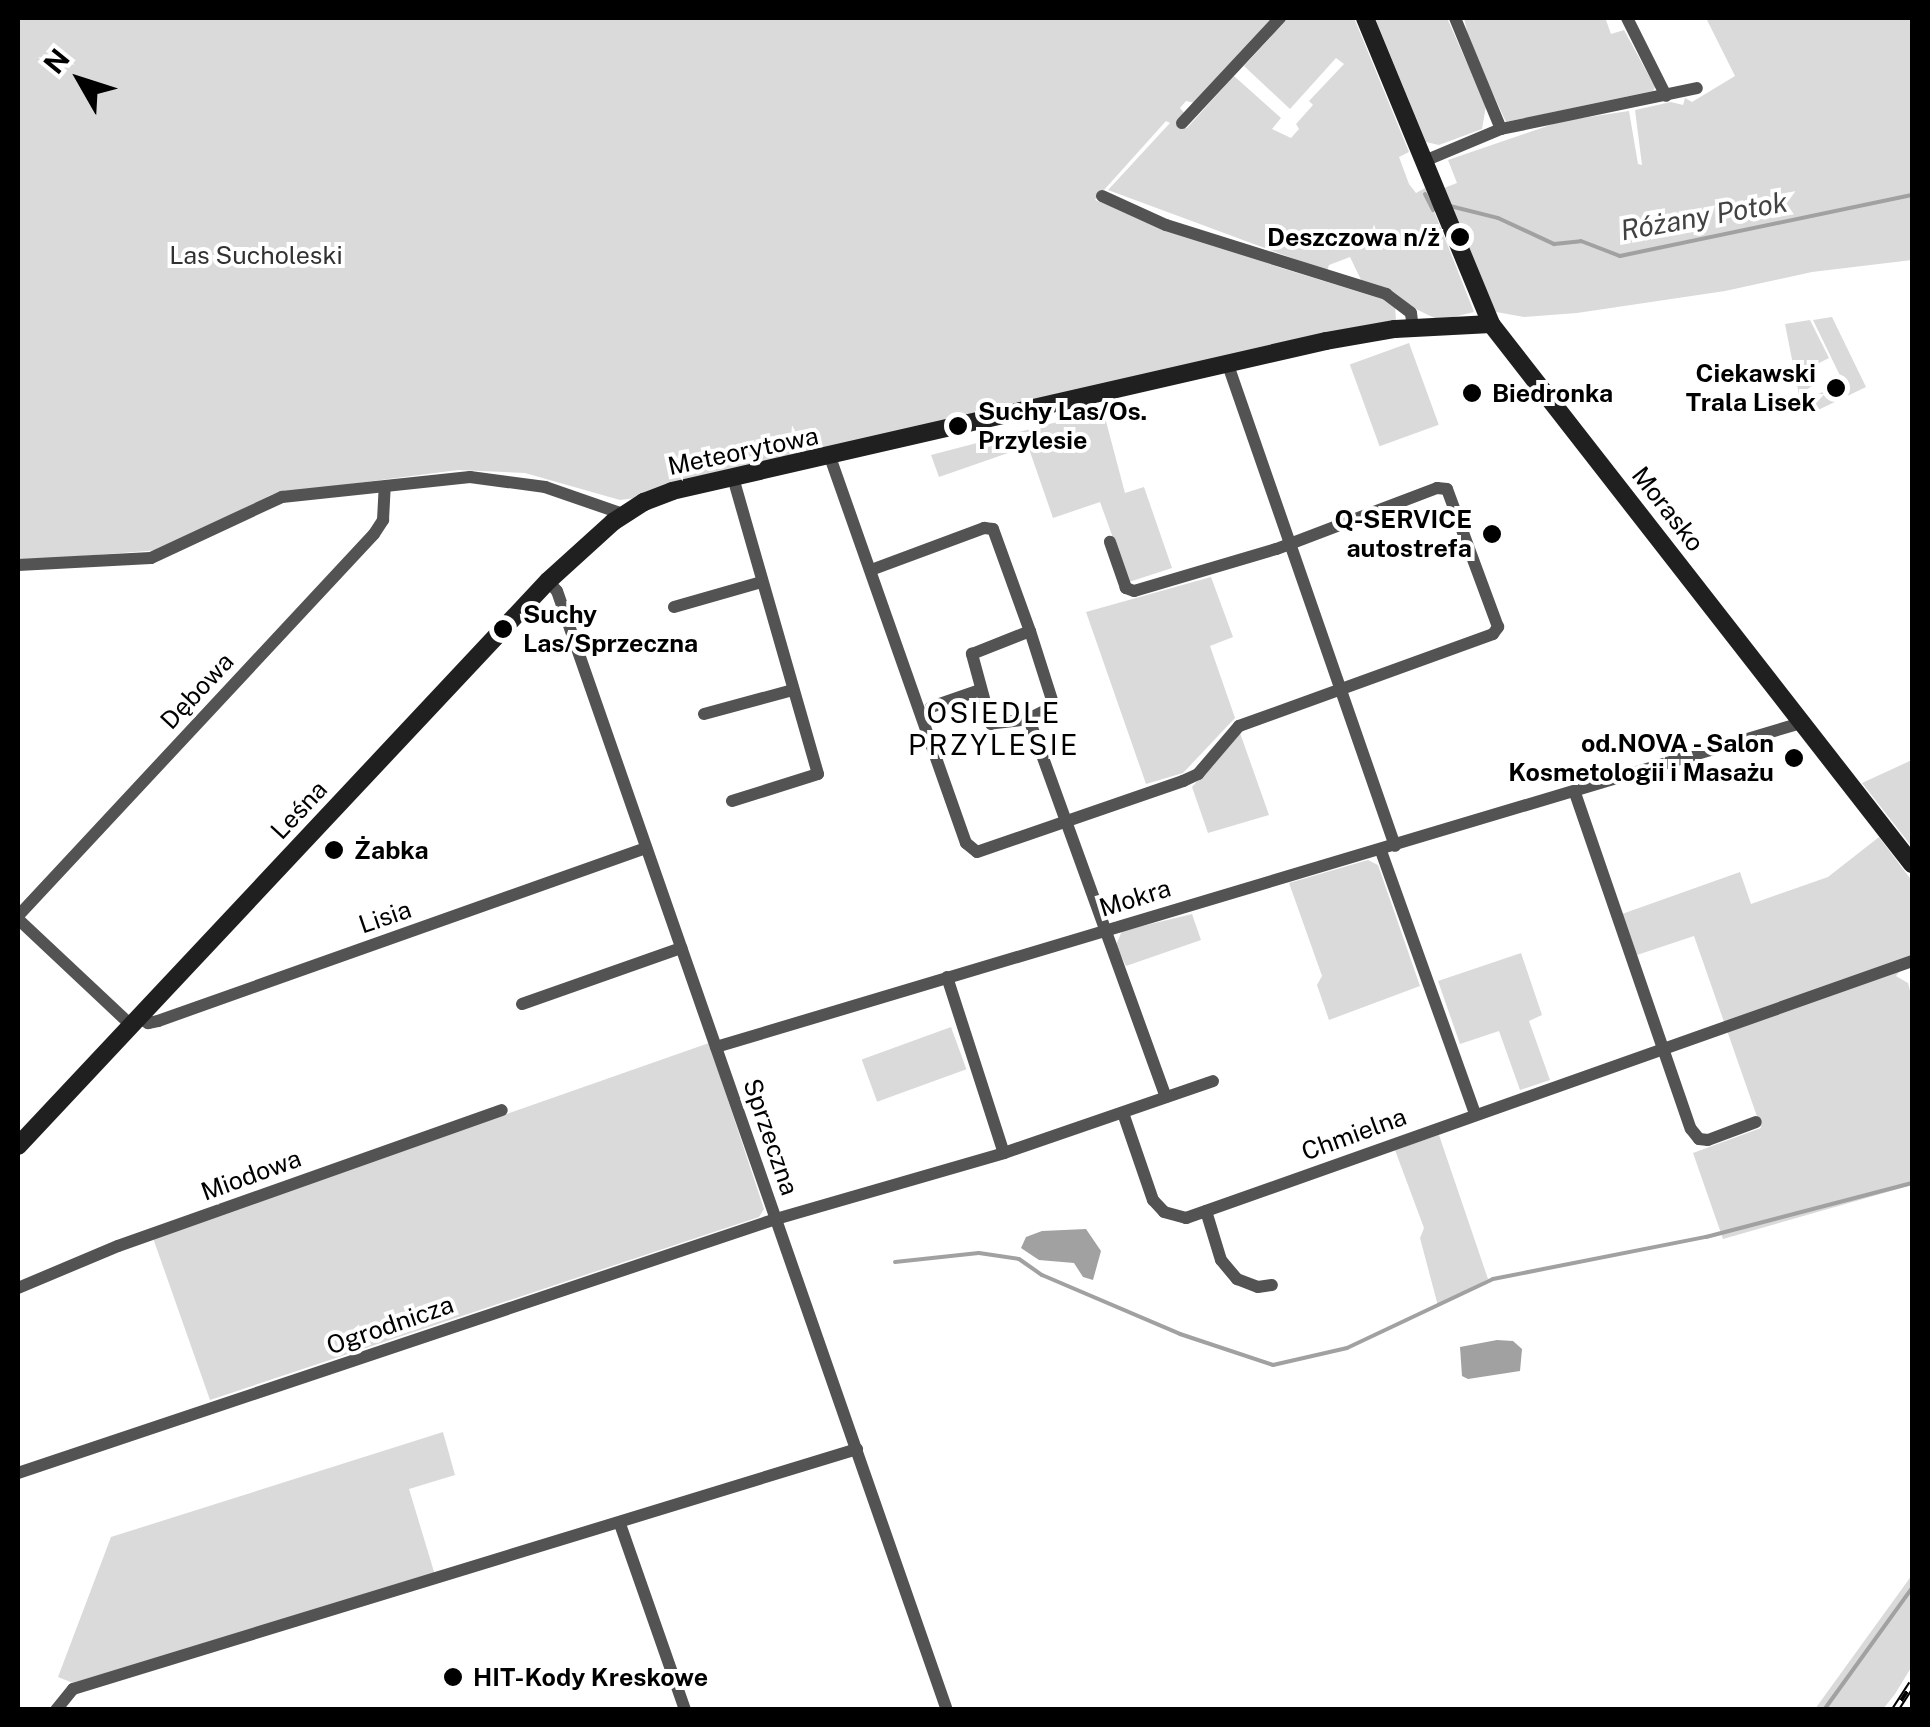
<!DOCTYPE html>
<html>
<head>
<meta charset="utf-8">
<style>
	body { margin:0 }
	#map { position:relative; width:1930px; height:1727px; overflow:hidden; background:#fff; font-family:"Public Sans",sans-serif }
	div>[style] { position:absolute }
	.green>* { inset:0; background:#dadada; transform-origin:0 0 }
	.water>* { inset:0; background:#a1a1a1 }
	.stream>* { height:4px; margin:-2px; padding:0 2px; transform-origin:2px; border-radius:2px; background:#a1a1a1 }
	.street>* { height:12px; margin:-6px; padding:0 6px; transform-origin:6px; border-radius:6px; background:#535353 }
	.secondary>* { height:18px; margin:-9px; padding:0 9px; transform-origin:9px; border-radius:9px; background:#202020 }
	.rail>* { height:8px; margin-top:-4px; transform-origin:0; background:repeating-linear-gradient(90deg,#fff 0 11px,#000 0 22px); box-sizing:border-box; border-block:2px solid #000 }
	.dots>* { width:28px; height:28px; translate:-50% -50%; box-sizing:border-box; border:5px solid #fff; border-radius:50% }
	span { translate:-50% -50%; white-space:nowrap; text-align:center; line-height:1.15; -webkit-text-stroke:8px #fff; paint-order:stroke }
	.poi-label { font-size:25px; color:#000; font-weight:700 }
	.right { translate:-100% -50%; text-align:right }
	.left { translate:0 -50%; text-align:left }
	.park-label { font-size:25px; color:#313131 }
	.street-label { font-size:25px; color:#000 }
	.water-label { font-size:28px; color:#424242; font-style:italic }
	.neighbourhood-label { font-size:28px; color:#000; letter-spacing:2.5px }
	.frame { position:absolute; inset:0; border:20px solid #000; pointer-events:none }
	.north { position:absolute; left:30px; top:30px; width:100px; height:100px; -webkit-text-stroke:8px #fff; paint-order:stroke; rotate:309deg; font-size:28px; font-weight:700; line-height:40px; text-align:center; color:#000 }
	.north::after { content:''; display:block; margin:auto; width:35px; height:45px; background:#000; clip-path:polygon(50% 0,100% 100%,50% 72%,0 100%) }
</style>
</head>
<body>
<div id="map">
	<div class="green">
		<i style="clip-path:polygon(18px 18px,1274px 18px,1195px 103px,1186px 101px,1180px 108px,1185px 114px,1176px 124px,1187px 128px,1234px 76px,1281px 118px,1272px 129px,1291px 138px,1299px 129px,1296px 124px,1313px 105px,1309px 101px,1344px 64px,1336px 58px,1290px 109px,1244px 66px,1288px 18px,1354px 18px,1409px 152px,1399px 157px,1409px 184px,1416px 193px,1425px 188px,1474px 312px,1441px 320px,1430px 316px,1362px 282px,1350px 257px,1329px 265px,1327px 271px,1108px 190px,1170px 123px,1166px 121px,1095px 200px,1278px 267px,1395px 303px,1396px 322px,636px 498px,620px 500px,525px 473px,458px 470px,273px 494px,160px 550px,18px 561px)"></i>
		<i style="clip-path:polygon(1375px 18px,1447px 18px,1486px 106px,1482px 129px,1439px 145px,1426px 142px)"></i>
		<i style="clip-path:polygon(1464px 18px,1610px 18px,1606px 20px,1611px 34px,1624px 30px,1655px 87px,1653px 91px,1506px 122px,1470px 44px)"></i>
		<i style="clip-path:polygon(1706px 18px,1912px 18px,1912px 260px,1812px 272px,1725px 291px,1577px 313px,1524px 317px,1496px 312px,1487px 300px,1444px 188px,1457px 183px,1448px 160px,1562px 121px,1629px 111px,1638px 164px,1642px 165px,1635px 110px,1671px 102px,1683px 105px,1685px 98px,1692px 102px,1735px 76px)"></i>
		<i style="clip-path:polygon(1832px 317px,1866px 387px,1816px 411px,1810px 402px,1816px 395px,1825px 391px,1829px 397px,1846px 388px,1813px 320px)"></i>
		<i style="clip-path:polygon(1810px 320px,1829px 358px,1805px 370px,1812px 386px,1799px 395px,1785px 324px)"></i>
		<i style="left:1409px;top:343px;width:87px;height:63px;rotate:70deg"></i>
		<i style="clip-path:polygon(1103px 410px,1125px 493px,1144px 487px,1172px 568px,1129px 582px,1100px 502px,1053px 518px,1028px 446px,939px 477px,931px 455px)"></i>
		<i style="clip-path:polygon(1211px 577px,1233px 637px,1210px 646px,1235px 718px,1183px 773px,1146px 784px,1086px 612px)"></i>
		<i style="clip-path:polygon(1240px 733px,1269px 815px,1208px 833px,1192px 787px)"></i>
		<i style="clip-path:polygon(1912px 760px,1912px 847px,1862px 783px)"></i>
		<i style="clip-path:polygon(1879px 837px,1912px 881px,1912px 955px,1896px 976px,1908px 983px,1912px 999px,1912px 1185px,1723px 1239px,1693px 1153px,1761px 1128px,1694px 936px,1637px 955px,1622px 914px,1740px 872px,1751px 904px,1828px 877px)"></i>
		<i style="clip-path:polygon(1368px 860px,1378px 865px,1420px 986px,1329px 1020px,1317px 985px,1322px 976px,1289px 883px)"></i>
		<i style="clip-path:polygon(1192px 914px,1201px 940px,1126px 966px,1116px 945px,1122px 931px)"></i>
		<i style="clip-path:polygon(1521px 953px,1542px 1015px,1529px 1021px,1550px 1080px,1520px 1090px,1499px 1031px,1460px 1044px,1438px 981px)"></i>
		<i style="left:951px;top:1027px;width:45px;height:95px;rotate:70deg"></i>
		<i style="clip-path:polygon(709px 1043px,764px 1209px,759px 1217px,210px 1400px,153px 1238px)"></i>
		<i style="clip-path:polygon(1439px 1135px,1488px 1279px,1438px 1306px,1420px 1238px,1424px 1228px,1395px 1150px)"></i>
		<i style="clip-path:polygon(443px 1432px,455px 1475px,409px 1489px,435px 1575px,73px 1683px,58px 1677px,111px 1537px)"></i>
		<i style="clip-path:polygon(1912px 1575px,1912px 1666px,1895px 1694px,1883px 1709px,1815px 1709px)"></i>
	</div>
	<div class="water">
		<i style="clip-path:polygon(1086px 1229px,1101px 1251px,1093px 1280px,1083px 1277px,1074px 1263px,1039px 1260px,1021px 1248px,1026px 1237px,1042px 1231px)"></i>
		<i style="clip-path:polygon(1497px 1340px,1513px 1341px,1522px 1349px,1520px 1371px,1468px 1379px,1462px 1376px,1460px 1347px)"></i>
	</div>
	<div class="stream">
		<i style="left:1425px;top:194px;width:18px;rotate:63deg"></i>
		<i style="left:1450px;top:206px;width:49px;rotate:14deg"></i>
		<i style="left:1498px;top:218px;width:62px;rotate:24.9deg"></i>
		<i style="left:1554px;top:244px;width:27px;rotate:-6deg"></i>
		<i style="left:1581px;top:241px;width:42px;rotate:21deg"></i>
		<i style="left:1620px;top:256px;width:298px;rotate:-11.8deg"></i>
		<i style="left:895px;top:1262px;width:84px;rotate:-6.1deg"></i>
		<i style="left:979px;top:1253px;width:40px;rotate:8.5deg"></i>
		<i style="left:1019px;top:1259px;width:28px;rotate:35deg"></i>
		<i style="left:1042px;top:1275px;width:150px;rotate:23.1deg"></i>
		<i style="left:1180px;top:1334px;width:98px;rotate:18.4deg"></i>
		<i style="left:1273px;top:1365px;width:76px;rotate:-12.9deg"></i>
		<i style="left:1347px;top:1348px;width:161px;rotate:-25.3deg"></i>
		<i style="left:1493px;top:1279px;width:217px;rotate:-11.2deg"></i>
		<i style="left:1706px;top:1237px;width:213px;rotate:-14.7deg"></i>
		<i style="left:1824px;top:1710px;width:150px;rotate:-54.2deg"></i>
	</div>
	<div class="street">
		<i style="left:1455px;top:18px;width:120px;rotate:67.5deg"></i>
		<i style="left:1627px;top:18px;width:87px;rotate:63.4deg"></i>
		<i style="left:1182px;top:123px;width:144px;rotate:-47deg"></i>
		<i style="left:1422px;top:162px;width:86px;rotate:-22.7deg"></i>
		<i style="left:1501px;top:129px;width:200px;rotate:-11.8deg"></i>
		<i style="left:1102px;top:196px;width:70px;rotate:24.4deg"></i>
		<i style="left:1166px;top:225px;width:231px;rotate:17.4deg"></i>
		<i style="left:1386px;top:294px;width:31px;rotate:37deg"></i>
		<i style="left:1411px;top:313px;width:16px;rotate:83deg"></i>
		<i style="left:1228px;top:365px;width:509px;rotate:70.85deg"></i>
		<i style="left:830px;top:457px;width:409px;rotate:70.6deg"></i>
		<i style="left:966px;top:843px;width:14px;rotate:39deg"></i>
		<i style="left:977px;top:852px;width:218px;rotate:-19deg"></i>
		<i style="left:1183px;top:781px;width:17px;rotate:-25deg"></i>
		<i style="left:1198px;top:774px;width:63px;rotate:-49.5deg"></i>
		<i style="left:1239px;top:726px;width:270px;rotate:-19.9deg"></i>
		<i style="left:1493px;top:634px;width:9px;rotate:-54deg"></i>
		<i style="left:1498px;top:627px;width:147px;rotate:-110.3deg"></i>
		<i style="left:1447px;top:489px;width:10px;rotate:-174deg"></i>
		<i style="left:1437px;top:488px;width:172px;rotate:159.2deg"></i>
		<i style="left:1276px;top:549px;width:148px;rotate:163.5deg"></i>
		<i style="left:1134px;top:591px;width:9px;rotate:-159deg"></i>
		<i style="left:1126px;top:588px;width:49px;rotate:-109.2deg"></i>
		<i style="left:18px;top:565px;width:133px;rotate:-3deg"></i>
		<i style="left:151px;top:558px;width:145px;rotate:-25deg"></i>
		<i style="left:282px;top:497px;width:189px;rotate:-6.1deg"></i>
		<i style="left:470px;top:477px;width:76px;rotate:7.6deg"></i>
		<i style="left:545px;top:487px;width:83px;rotate:19.1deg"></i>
		<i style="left:871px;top:570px;width:121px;rotate:-20.4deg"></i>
		<i style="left:984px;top:528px;width:9px;rotate:6deg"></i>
		<i style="left:993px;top:529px;width:109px;rotate:70.1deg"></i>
		<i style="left:548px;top:581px;width:13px;rotate:48deg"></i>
		<i style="left:557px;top:591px;width:1185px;rotate:70.79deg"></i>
		<i style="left:674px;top:607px;width:91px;rotate:-15.9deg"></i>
		<i style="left:1030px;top:631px;width:79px;rotate:72.3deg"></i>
		<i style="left:1054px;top:706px;width:28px;rotate:153deg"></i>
		<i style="left:1029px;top:719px;width:38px;rotate:173deg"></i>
		<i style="left:991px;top:724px;width:73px;rotate:-105.2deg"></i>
		<i style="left:972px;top:654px;width:62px;rotate:-21.6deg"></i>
		<i style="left:931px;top:707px;width:52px;rotate:-19.1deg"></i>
		<i style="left:704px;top:714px;width:92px;rotate:-15.1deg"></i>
		<i style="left:1029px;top:719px;width:402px;rotate:70.1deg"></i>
		<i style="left:1575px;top:793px;width:355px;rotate:71deg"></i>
		<i style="left:1691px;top:1129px;width:13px;rotate:51deg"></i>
		<i style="left:1699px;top:1139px;width:9px;rotate:6deg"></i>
		<i style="left:1708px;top:1140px;width:51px;rotate:-20.6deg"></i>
		<i style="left:732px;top:801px;width:90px;rotate:-17.4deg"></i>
		<i style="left:818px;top:774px;width:308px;rotate:-106deg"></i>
		<i style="left:1381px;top:851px;width:279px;rotate:70.3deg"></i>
		<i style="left:18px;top:916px;width:522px;rotate:-47.02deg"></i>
		<i style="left:374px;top:534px;width:17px;rotate:-57deg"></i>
		<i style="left:383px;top:520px;width:33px;rotate:-87deg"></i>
		<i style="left:18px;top:919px;width:155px;rotate:43.2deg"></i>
		<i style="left:947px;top:977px;width:185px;rotate:72.1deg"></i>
		<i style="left:522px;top:1004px;width:169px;rotate:-19.4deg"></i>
		<i style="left:139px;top:1017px;width:11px;rotate:34deg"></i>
		<i style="left:148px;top:1023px;width:10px;rotate:-11deg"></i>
		<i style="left:158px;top:1021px;width:518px;rotate:-19.52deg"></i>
		<i style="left:716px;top:1047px;width:1136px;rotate:-16.63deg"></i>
		<i style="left:1123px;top:1113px;width:92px;rotate:71deg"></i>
		<i style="left:1153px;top:1200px;width:16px;rotate:47deg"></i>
		<i style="left:1164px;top:1212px;width:23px;rotate:15deg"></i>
		<i style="left:1186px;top:1218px;width:770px;rotate:-19.49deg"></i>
		<i style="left:1206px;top:1211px;width:51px;rotate:73deg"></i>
		<i style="left:1221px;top:1260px;width:25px;rotate:50deg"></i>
		<i style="left:1237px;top:1279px;width:22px;rotate:21deg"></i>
		<i style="left:1258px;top:1287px;width:14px;rotate:-8deg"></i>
		<i style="left:18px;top:1288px;width:108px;rotate:-22.8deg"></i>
		<i style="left:118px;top:1246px;width:407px;rotate:-19.5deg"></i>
		<i style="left:18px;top:1473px;width:799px;rotate:-18.53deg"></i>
		<i style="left:776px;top:1219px;width:237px;rotate:-16.1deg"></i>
		<i style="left:1004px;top:1153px;width:221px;rotate:-19deg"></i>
		<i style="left:620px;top:1524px;width:197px;rotate:70.7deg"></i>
		<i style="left:56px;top:1710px;width:27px;rotate:-51deg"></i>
		<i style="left:73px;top:1689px;width:820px;rotate:-17.02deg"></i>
	</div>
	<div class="secondary">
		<i style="left:1365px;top:18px;width:331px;rotate:67.6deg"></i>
		<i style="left:1491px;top:324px;width:685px;rotate:52.06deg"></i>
		<i style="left:18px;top:1146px;width:775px;rotate:-46.83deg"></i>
		<i style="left:548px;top:581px;width:88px;rotate:-42.2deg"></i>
		<i style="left:613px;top:522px;width:37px;rotate:-33deg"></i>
		<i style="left:644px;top:502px;width:30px;rotate:-21deg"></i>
		<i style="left:672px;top:491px;width:671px;rotate:-12.92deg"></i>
		<i style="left:1326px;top:341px;width:70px;rotate:-9.9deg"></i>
		<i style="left:1395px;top:329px;width:96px;rotate:-3deg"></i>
	</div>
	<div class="rail">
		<i style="left:1895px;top:1710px;width:31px;rotate:-57deg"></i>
	</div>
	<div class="dots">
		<i style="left:1460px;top:237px;background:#000"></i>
		<i style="left:1836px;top:388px;background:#000"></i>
		<i style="left:1472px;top:393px;background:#000"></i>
		<i style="left:958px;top:426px;background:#000"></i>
		<i style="left:1492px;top:534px;background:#000"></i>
		<i style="left:503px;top:629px;background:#000"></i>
		<i style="left:1794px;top:758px;background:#000"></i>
		<i style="left:334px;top:850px;background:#000"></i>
		<i style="left:453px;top:1677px;background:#000"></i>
	</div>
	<div class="poi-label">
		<span class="right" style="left:1440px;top:237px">Deszczowa n/ż</span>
		<span class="right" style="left:1816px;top:388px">Ciekawski<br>Trala Lisek</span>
		<span class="left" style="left:1492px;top:393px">Biedronka</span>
		<span class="left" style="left:978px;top:426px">Suchy Las/Os.<br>Przylesie</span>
		<span class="right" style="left:1472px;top:534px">Q-SERVICE<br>autostrefa</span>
		<span class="left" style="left:523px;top:629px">Suchy<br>Las/Sprzeczna</span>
		<span class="right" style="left:1774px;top:758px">od.NOVA - Salon<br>Kosmetologii i Masażu</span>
		<span class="left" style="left:354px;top:850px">Żabka</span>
		<span class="left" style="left:473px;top:1677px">HIT-Kody Kreskowe</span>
	</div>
	<div class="park-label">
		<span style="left:256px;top:255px">Las Sucholeski</span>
	</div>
	<div class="street-label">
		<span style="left:743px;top:451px;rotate:-12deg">Meteorytowa</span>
		<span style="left:1668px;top:509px;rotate:52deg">Morasko</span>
		<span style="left:197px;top:691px;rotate:-47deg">Dębowa</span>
		<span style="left:299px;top:810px;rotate:-47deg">Leśna</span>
		<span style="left:1135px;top:898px;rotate:-17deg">Mokra</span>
		<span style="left:385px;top:917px;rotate:-19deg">Lisia</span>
		<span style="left:1354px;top:1134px;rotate:-20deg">Chmielna</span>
		<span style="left:771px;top:1137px;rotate:71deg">Sprzeczna</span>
		<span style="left:251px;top:1175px;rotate:-20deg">Miodowa</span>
		<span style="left:390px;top:1325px;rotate:-19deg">Ogrodnicza</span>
	</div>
	<div class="water-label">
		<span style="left:1704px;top:216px;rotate:-10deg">Różany Potok</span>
	</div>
	<div class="neighbourhood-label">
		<span style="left:994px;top:729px">OSIEDLE<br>PRZYLESIE</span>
	</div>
	<div class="frame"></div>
	<div class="north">N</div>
</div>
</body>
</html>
